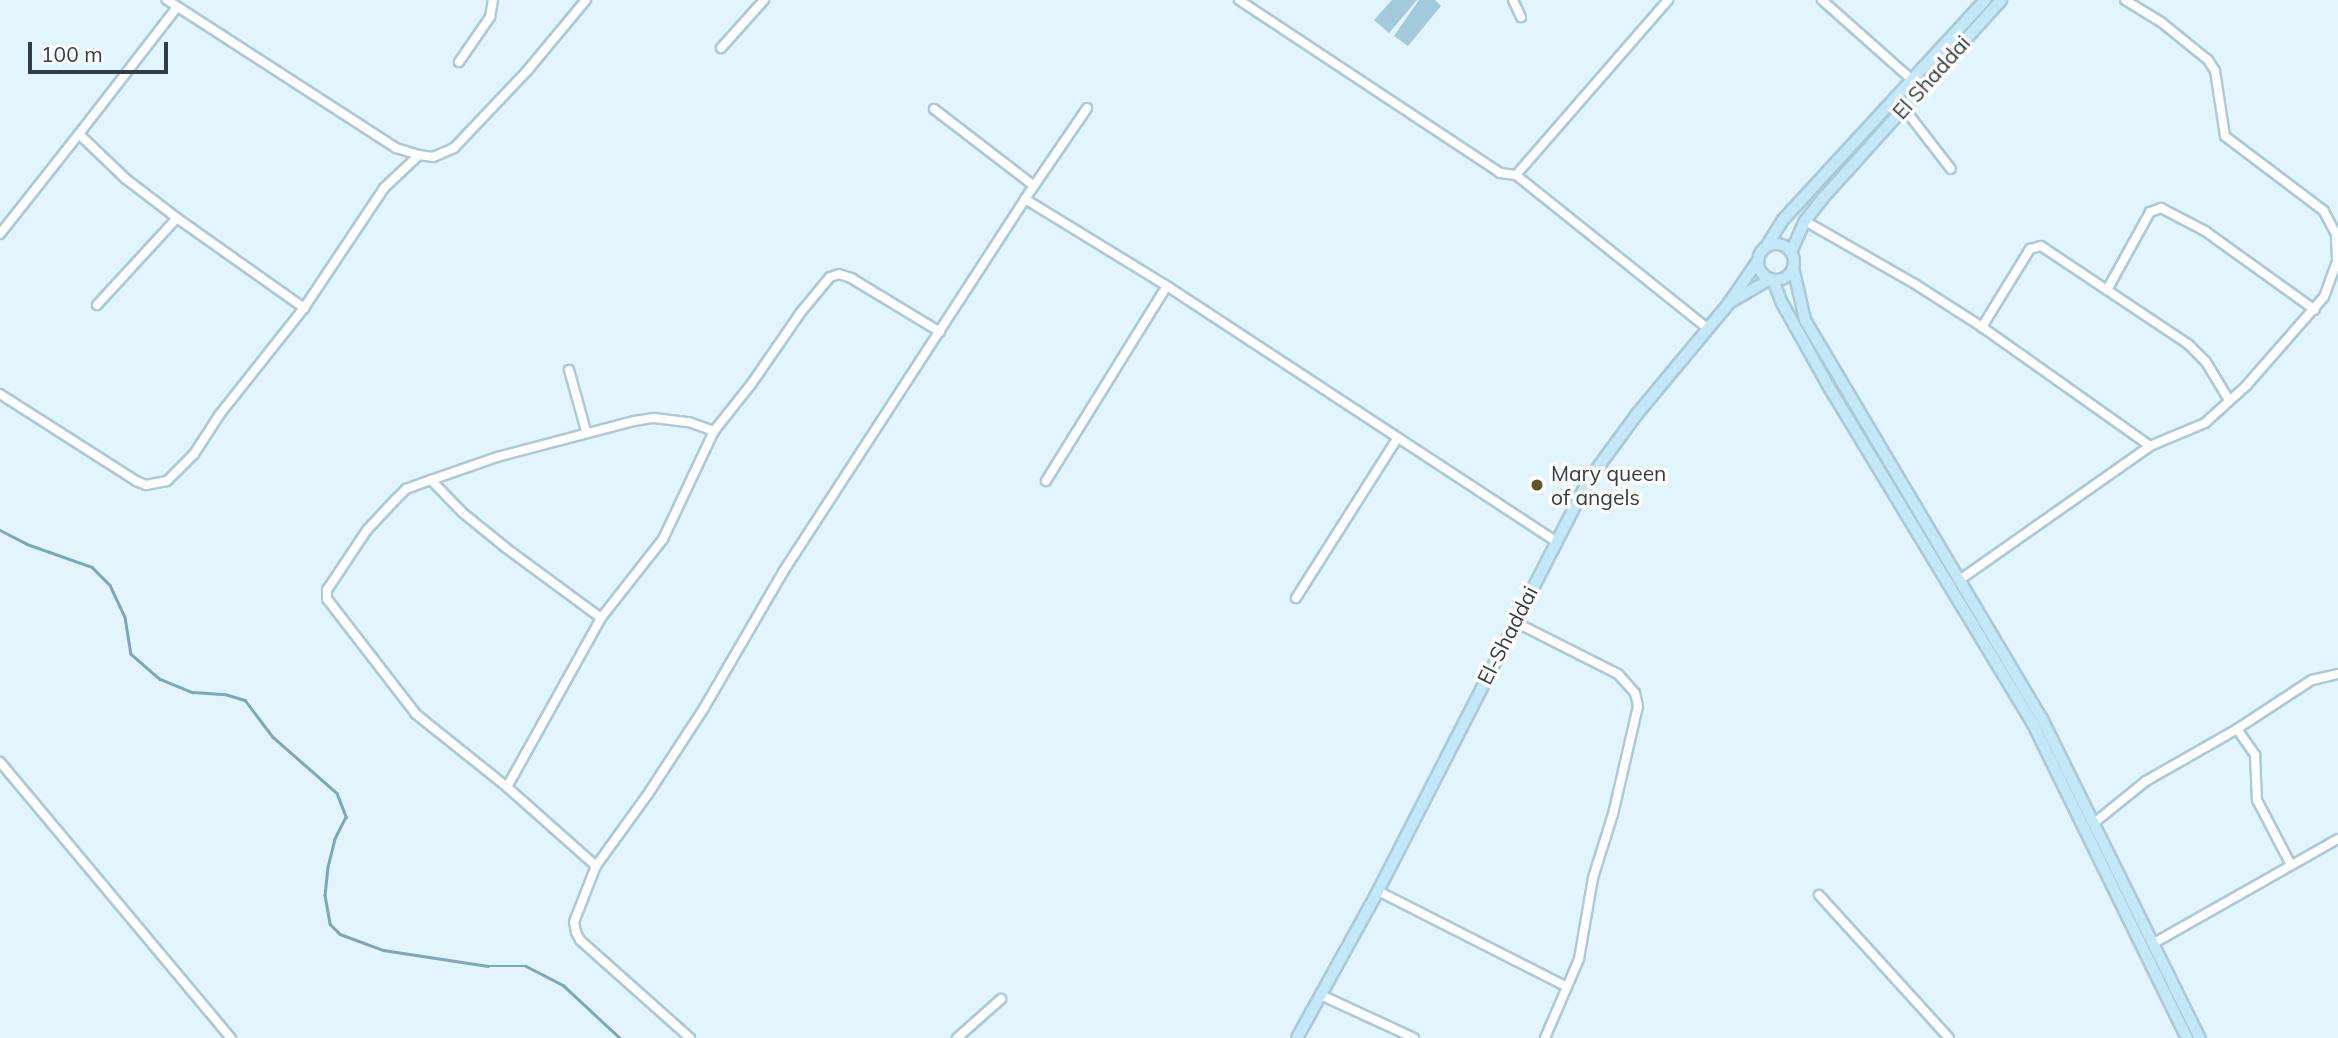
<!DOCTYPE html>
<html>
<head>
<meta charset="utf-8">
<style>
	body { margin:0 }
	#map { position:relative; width:2338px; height:1038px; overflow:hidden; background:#e2f4fd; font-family:Mulish,sans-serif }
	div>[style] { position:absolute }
	.green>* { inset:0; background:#a5c9dc }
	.stream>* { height:2.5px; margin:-1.25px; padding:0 1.25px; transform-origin:1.25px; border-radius:1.25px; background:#7ea6ba }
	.roads { filter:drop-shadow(2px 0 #acc9d8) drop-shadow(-2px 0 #acc9d8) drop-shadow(0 2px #acc9d8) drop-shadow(0 -2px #acc9d8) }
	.street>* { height:8px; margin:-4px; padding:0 4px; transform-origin:4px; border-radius:4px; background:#fff }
	.secondary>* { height:10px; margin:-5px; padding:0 5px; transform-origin:5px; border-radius:5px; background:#c4e8f7 }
	.secondary>.ring { margin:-5px; padding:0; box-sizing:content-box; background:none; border:10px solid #c4e8f7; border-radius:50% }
	.dots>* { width:19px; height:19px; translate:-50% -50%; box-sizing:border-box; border:4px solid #fff; border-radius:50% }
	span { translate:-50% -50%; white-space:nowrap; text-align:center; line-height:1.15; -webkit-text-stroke:7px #fff; paint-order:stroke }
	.street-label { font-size:21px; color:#313d43 }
	.poi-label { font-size:21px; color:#313d43 }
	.left { translate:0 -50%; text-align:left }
	.scale { position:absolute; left:28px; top:42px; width:140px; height:32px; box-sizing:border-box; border:4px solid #313d43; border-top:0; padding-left:9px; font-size:21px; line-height:24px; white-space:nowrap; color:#313d43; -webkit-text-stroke:5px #fff; paint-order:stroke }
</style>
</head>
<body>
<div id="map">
	<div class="green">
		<i style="clip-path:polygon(1392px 0,1417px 0,1389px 33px,1374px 20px)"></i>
		<i style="clip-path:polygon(1419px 0,1435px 0,1441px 6px,1408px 46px,1394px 36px)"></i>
	</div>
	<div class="stream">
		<i style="left:0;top:530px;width:30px;rotate:27deg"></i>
		<i style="left:27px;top:544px;width:69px;rotate:19.5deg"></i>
		<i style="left:92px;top:567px;width:25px;rotate:45deg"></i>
		<i style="left:110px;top:585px;width:35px;rotate:65deg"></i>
		<i style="left:125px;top:617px;width:37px;rotate:81deg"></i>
		<i style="left:131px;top:654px;width:38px;rotate:41deg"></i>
		<i style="left:160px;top:679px;width:35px;rotate:22deg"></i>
		<i style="left:193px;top:692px;width:32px;rotate:4deg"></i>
		<i style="left:225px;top:694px;width:21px;rotate:17deg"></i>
		<i style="left:245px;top:700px;width:46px;rotate:52.9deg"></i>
		<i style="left:273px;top:737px;width:85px;rotate:41.2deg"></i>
		<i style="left:337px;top:793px;width:26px;rotate:69deg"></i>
		<i style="left:346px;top:817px;width:25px;rotate:117deg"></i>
		<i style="left:335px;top:839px;width:29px;rotate:104deg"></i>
		<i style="left:328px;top:867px;width:28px;rotate:96deg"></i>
		<i style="left:325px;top:895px;width:29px;rotate:80deg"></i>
		<i style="left:330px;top:924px;width:14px;rotate:45deg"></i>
		<i style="left:340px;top:934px;width:46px;rotate:20.4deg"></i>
		<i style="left:383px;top:950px;width:106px;rotate:8.7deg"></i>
		<i style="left:488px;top:966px;width:38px"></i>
		<i style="left:526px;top:966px;width:42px;rotate:27.2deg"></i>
		<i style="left:563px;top:985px;width:78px;rotate:42.9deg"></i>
	</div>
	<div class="roads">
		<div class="street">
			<i style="left:1239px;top:0;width:313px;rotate:33.5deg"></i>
			<i style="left:1500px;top:173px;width:16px;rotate:7deg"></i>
			<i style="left:1516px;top:175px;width:243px;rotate:38.7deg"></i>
			<i style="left:1513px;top:0;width:19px;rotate:65deg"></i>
			<i style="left:1822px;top:0;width:132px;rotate:41.6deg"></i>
			<i style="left:721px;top:48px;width:64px;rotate:-48.1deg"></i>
			<i style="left:459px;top:62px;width:55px;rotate:-55.4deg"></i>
			<i style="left:490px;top:17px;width:17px;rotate:-80deg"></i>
			<i style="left:1903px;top:107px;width:78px;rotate:52.3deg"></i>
			<i style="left:934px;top:109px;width:125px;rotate:37.5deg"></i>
			<i style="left:79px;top:134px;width:160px;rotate:-52.3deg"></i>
			<i style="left:419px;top:155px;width:14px;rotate:8deg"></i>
			<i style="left:433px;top:157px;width:23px;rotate:-23deg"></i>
			<i style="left:454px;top:148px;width:106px;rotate:-46.5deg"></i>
			<i style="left:527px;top:71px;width:92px;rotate:-50.3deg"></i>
			<i style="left:1516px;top:175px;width:232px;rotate:-49deg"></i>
			<i style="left:1025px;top:199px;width:110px;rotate:-55.7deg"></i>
			<i style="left:1805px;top:221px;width:127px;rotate:29.8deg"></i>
			<i style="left:1915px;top:284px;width:80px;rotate:32.7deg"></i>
			<i style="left:1982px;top:327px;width:206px;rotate:35.3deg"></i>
			<i style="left:2150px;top:446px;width:60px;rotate:-22.7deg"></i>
			<i style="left:2205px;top:423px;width:55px;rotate:-42.1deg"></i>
			<i style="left:2246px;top:386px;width:118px;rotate:-48.8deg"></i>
			<i style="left:2324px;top:297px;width:38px;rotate:-70deg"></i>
			<i style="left:2337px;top:261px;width:27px;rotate:-92deg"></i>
			<i style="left:2336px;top:234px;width:26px;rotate:-118deg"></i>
			<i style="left:2324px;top:211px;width:124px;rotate:-142.9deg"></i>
			<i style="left:2225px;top:136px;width:66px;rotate:-98.7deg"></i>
			<i style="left:2215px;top:71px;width:13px;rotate:-122deg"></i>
			<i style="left:2208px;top:60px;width:60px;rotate:-141deg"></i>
			<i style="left:2161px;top:22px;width:42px;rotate:-148.6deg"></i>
			<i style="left:0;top:234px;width:127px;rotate:-51.7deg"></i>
			<i style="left:79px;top:134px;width:65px;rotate:43.8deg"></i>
			<i style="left:126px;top:179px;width:64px;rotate:37.4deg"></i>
			<i style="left:2107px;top:290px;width:89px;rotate:-61.1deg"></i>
			<i style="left:2150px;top:212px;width:12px;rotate:-20deg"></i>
			<i style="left:2161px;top:208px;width:50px;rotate:27.6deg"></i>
			<i style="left:2205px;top:231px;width:135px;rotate:35.7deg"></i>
			<i style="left:97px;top:305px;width:118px;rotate:-47.4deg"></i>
			<i style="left:177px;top:218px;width:156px;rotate:35.3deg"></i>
			<i style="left:1982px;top:327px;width:92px;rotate:-58.4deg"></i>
			<i style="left:2030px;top:249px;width:11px;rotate:-15deg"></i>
			<i style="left:2041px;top:246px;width:177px;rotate:33.7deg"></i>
			<i style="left:2188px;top:344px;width:25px;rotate:45deg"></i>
			<i style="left:2206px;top:362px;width:44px;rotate:58.8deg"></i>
			<i style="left:569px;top:370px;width:63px;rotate:74.4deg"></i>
			<i style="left:0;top:394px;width:161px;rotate:32.6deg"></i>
			<i style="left:136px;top:481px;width:11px;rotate:22deg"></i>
			<i style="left:146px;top:485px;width:21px;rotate:-11deg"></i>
			<i style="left:167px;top:481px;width:38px;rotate:-45deg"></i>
			<i style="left:194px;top:454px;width:48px;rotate:-57deg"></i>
			<i style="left:220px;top:414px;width:135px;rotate:-51.6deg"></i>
			<i style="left:304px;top:308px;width:144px;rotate:-56.3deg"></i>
			<i style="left:384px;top:188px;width:48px;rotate:-43.3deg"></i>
			<i style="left:419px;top:155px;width:24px;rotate:-163deg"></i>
			<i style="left:396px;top:148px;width:273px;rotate:-147.1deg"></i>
			<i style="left:431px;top:480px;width:70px;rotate:-19.2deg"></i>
			<i style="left:497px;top:457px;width:142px;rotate:-14.7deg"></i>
			<i style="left:634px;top:421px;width:20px;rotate:-9deg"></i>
			<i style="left:654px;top:418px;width:35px;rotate:7deg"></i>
			<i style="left:689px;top:422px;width:27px;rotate:20deg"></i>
			<i style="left:1046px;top:481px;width:229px;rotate:-58.2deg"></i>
			<i style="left:1961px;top:579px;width:231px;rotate:-35.1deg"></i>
			<i style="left:1296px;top:598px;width:188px;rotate:-57.6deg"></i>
			<i style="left:1515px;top:622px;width:115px;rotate:26.8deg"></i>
			<i style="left:1618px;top:674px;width:25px;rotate:48deg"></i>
			<i style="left:1635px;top:693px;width:13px;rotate:77deg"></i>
			<i style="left:1638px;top:706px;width:111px;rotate:103deg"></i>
			<i style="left:1613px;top:814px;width:67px;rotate:107.4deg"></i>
			<i style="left:1593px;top:878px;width:82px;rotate:99.8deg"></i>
			<i style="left:1579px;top:959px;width:86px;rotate:113.3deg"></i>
			<i style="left:2237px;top:729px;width:32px;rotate:55deg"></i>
			<i style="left:2255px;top:755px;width:45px;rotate:87.5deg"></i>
			<i style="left:2257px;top:800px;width:73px;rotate:62.4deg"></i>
			<i style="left:0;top:762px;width:360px;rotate:50.1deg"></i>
			<i style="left:507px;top:787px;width:117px;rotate:-141.3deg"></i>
			<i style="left:416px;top:714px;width:145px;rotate:-127.7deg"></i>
			<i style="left:327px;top:599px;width:9px;rotate:-90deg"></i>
			<i style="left:327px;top:590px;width:72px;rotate:-56.3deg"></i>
			<i style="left:367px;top:530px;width:42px;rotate:-46.9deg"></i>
			<i style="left:396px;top:499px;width:14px;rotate:-45deg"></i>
			<i style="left:406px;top:489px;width:27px;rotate:-20deg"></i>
			<i style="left:431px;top:480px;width:46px;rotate:45.9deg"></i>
			<i style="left:463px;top:513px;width:55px;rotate:39.1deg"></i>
			<i style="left:506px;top:548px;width:118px;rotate:36.4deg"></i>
			<i style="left:2094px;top:823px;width:67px;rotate:-38.9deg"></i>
			<i style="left:2146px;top:781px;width:105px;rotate:-29.7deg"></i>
			<i style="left:2237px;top:729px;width:90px;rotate:-33.2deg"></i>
			<i style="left:2312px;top:680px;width:27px;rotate:-13deg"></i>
			<i style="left:596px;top:866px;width:119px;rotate:-138.4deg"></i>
			<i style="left:507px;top:787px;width:193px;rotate:-60.9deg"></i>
			<i style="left:601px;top:618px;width:100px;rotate:-51.9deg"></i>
			<i style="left:663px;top:539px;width:119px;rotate:-64.7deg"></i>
			<i style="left:714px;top:431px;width:61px;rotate:-51.6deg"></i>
			<i style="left:752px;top:383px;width:86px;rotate:-55.4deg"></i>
			<i style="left:801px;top:312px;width:45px;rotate:-50.4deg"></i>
			<i style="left:830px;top:277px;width:9px;rotate:-18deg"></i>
			<i style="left:839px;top:274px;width:13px;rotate:18deg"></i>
			<i style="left:851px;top:278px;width:104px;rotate:31.2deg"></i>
			<i style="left:1378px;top:891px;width:210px;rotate:26.9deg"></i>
			<i style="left:1819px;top:895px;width:193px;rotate:47.7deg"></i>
			<i style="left:2154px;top:943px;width:211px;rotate:-29.5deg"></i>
			<i style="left:1323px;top:996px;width:100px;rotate:24.8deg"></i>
			<i style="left:690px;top:1038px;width:147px;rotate:-138.3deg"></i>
			<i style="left:580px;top:940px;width:9px;rotate:-117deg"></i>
			<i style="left:576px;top:932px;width:10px;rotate:-101deg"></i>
			<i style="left:574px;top:922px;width:60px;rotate:-68.6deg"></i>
			<i style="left:596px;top:866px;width:89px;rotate:-54.2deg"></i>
			<i style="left:648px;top:794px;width:103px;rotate:-56.9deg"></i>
			<i style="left:704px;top:708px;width:157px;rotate:-59.8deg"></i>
			<i style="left:783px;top:572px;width:445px;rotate:-57deg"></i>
			<i style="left:1025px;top:199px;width:167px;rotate:31.5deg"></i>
			<i style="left:1167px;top:286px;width:464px;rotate:33.3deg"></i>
			<i style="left:957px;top:1038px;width:59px;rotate:-41.6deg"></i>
		</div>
		<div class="secondary">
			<i class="ring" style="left:1758px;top:244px;width:26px;height:26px"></i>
			<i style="left:1766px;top:247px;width:31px;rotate:-58deg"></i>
			<i style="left:1782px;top:221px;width:300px;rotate:-47.4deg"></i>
			<i style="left:1791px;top:252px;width:34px;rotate:-66deg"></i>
			<i style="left:1805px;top:221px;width:28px;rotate:-52deg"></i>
			<i style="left:1822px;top:199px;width:268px;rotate:-48deg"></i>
			<i style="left:1793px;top:267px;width:54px;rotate:77.2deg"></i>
			<i style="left:1805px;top:320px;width:464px;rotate:59.3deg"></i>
			<i style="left:2042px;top:719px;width:356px;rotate:63.7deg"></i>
			<i style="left:1773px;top:280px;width:25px;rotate:69deg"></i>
			<i style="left:1782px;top:303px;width:96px;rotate:60.8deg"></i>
			<i style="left:1829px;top:387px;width:394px;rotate:58.8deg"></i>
			<i style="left:2033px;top:724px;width:350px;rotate:63.9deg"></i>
			<i style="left:1729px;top:303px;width:48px;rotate:-30.3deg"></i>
			<i style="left:1297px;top:1038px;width:168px;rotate:-61.1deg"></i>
			<i style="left:1378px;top:891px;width:461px;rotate:-62.9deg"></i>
			<i style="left:1588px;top:481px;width:83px;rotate:-53.8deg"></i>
			<i style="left:1637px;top:414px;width:144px;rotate:-50.3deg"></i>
			<i style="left:1729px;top:303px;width:53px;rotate:-55.7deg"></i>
		</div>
	</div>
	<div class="dots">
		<i style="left:1537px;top:485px;background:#5a5825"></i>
	</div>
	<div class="street-label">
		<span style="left:1931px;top:77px;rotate:-48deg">El Shaddai</span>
		<span style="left:1507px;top:635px;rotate:-63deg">El-Shaddai</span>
	</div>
	<div class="poi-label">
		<span class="left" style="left:1551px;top:485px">Mary queen<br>of angels</span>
	</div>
	<div class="scale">100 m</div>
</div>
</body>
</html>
